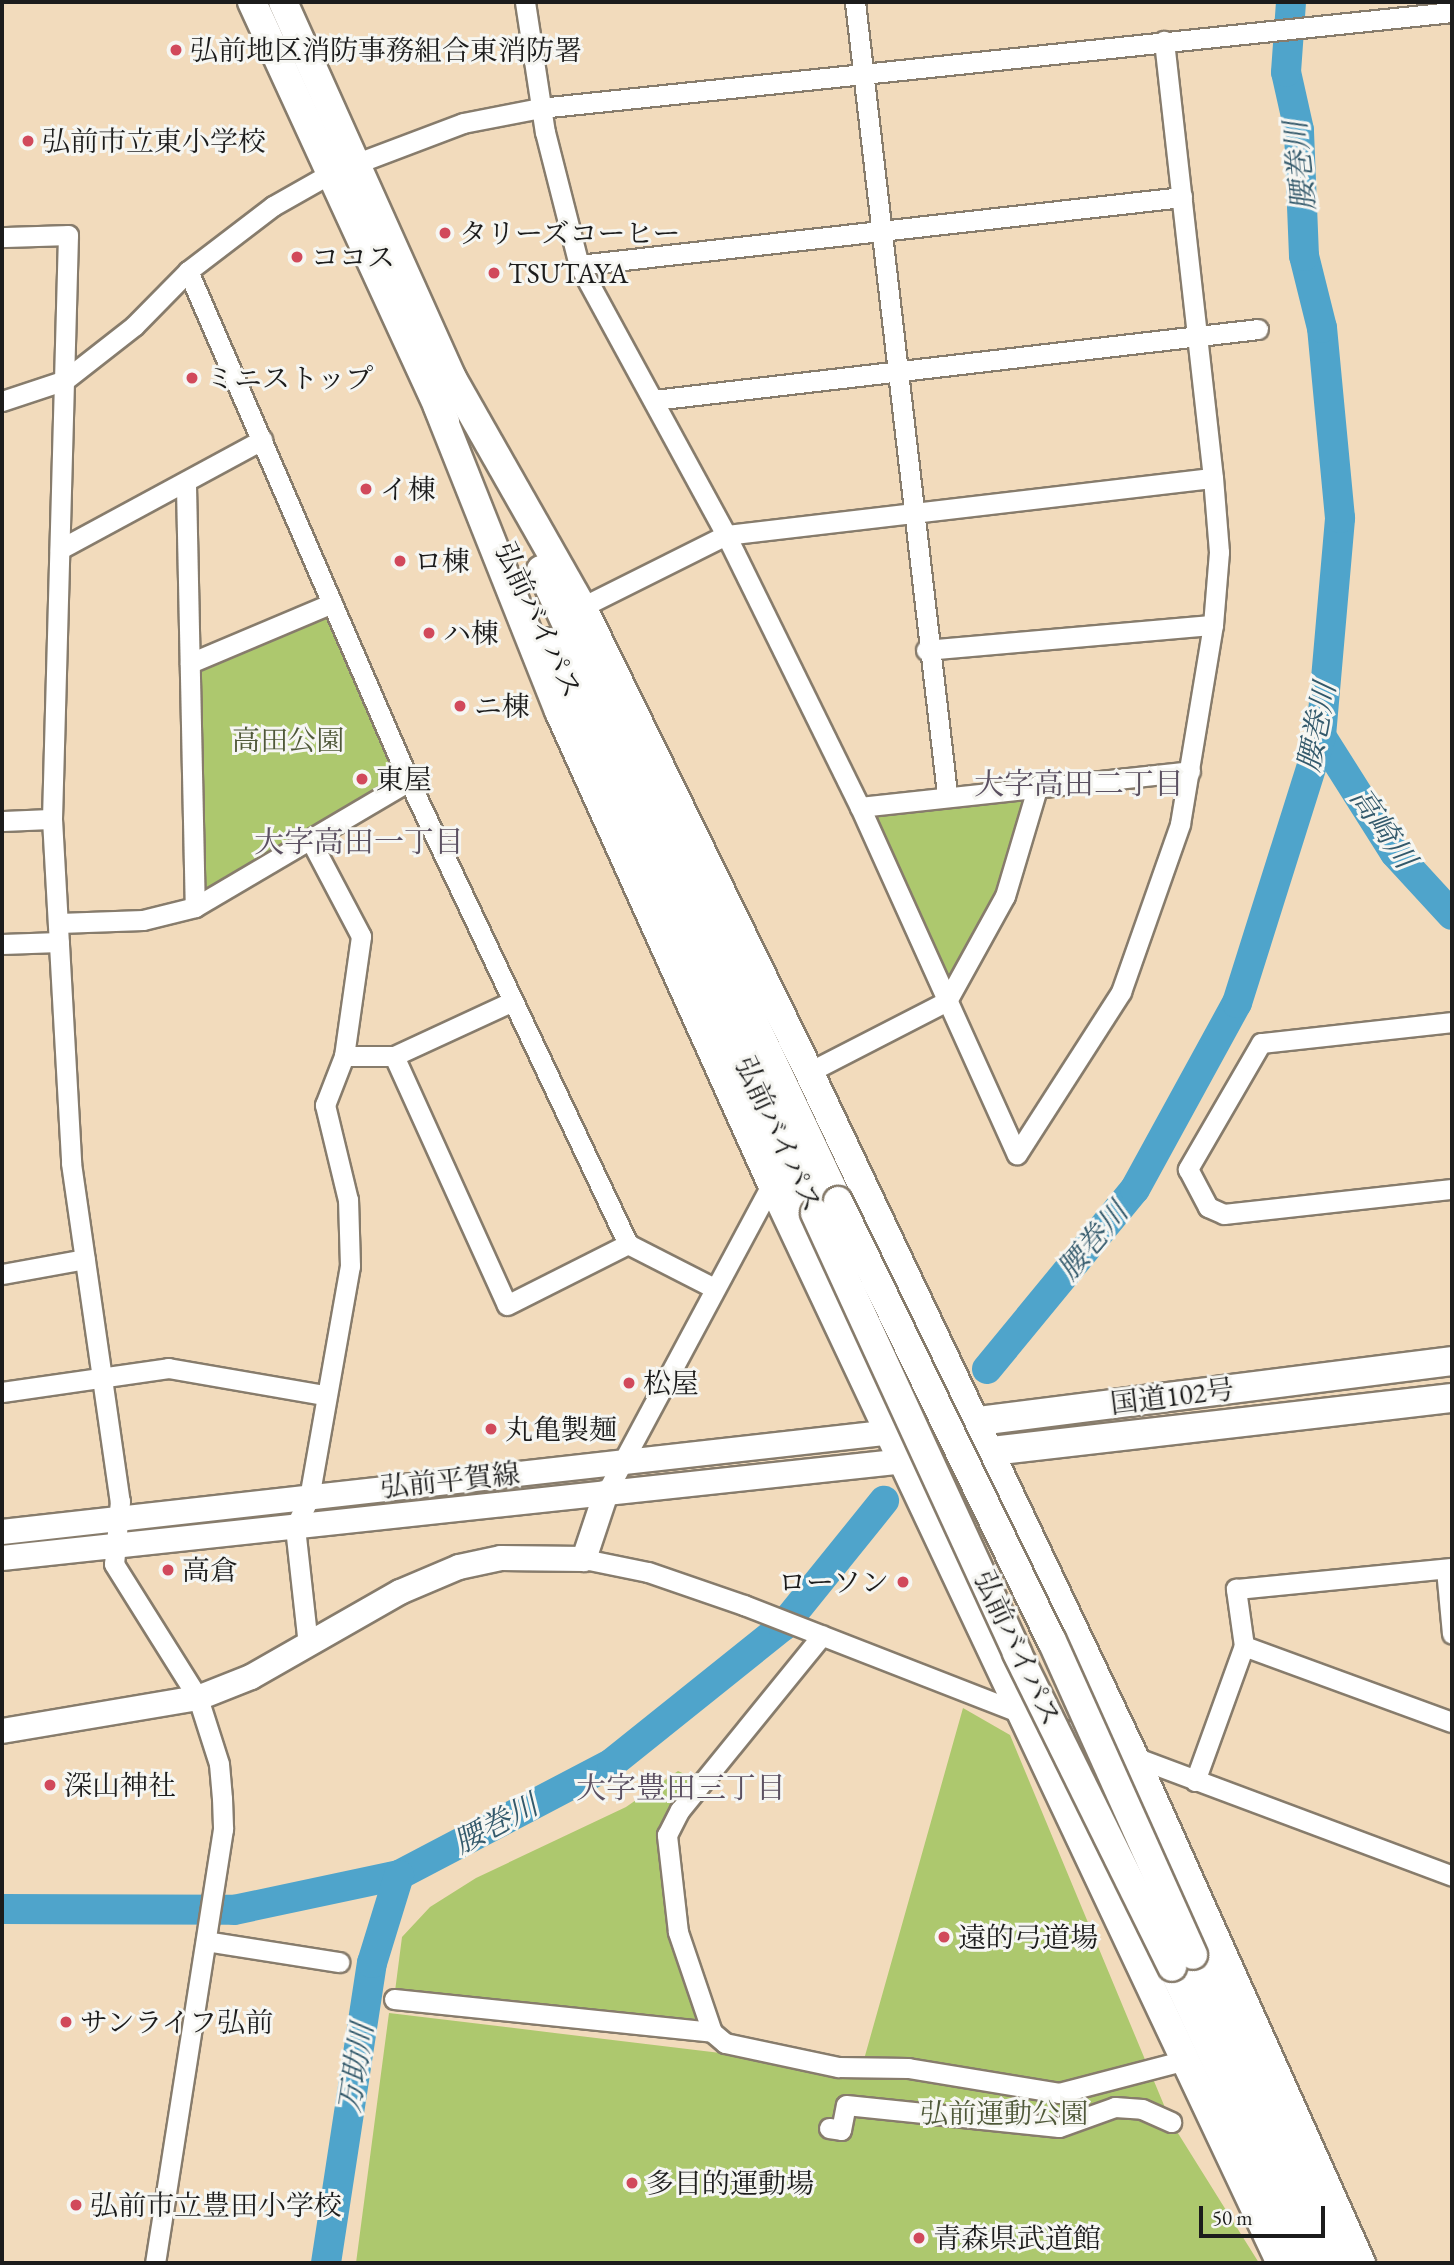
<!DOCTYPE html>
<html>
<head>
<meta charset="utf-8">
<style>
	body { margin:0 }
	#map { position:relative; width:1454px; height:2265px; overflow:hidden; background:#f2dbbc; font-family:"EB Garamond","Noto Serif JP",serif }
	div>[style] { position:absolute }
	.green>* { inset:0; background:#adc86e }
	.river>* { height:30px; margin:-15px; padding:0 15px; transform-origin:15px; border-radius:15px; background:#4fa4cb }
	.roads { filter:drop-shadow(2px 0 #877c6c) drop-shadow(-2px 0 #877c6c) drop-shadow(0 2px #877c6c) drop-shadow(0 -2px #877c6c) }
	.minor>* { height:19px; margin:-9.5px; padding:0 9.5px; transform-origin:9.5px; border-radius:9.5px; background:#fff }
	.major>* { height:24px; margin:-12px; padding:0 12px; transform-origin:12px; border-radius:12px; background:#fff }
	.highway>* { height:28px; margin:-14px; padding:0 14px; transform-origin:14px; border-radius:14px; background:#fff }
	.bridges { filter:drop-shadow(2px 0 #877c6c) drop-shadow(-2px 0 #877c6c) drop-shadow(0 2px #877c6c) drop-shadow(0 -2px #877c6c) }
	.highway-bridge>* { height:28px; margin:-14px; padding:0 14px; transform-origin:14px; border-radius:14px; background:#fff }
	.dots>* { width:19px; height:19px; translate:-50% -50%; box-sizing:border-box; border:4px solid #f6f6f2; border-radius:50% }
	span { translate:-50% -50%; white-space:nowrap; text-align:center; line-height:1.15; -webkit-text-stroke:6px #f6f6f2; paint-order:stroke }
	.poi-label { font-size:28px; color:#1c1c1c }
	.left { translate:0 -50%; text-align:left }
	.right { translate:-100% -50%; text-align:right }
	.street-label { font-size:28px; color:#1c1c1c }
	.park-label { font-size:28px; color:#4f5839 }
	.water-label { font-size:30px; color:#33596b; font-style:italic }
	.neighbourhood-label { font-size:30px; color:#5b5061 }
	.frame { position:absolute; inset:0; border:4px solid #1c1c1c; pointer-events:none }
	.scale { position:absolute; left:1199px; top:2206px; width:126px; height:32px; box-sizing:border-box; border:4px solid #1c1c1c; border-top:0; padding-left:9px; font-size:21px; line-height:24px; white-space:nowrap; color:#1c1c1c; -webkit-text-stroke:5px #f6f6f2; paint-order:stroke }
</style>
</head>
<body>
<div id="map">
	<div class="green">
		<i style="clip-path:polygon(328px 613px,400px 777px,201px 896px,200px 667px)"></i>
		<i style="clip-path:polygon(1031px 798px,1004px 880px,946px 980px,868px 811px)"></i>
		<i style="clip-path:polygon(963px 1708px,1010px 1735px,1171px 2122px,1259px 2263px,356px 2263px,389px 2013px,861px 2070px)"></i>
		<i style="clip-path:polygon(678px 1771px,691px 1777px,691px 1796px,680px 1810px,667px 1872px,712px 2032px,394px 1999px,402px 1937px,430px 1907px,476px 1878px,626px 1807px)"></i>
	</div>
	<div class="river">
		<i style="left:1321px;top:736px;width:138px;rotate:57.7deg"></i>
		<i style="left:1395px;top:853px;width:84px;rotate:47.4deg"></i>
		<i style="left:987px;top:1369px;width:233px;rotate:-50.6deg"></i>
		<i style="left:1135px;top:1189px;width:212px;rotate:-61.3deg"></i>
		<i style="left:1237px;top:1003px;width:280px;rotate:-72.5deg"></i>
		<i style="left:1321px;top:736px;width:219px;rotate:-85deg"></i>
		<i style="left:1340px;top:518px;width:191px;rotate:-95.4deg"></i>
		<i style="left:1322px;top:328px;width:74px;rotate:-104deg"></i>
		<i style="left:1304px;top:256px;width:126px;rotate:-92.3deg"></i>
		<i style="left:1299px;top:130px;width:59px;rotate:-102.6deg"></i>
		<i style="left:1286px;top:72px;width:70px;rotate:-85.9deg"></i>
		<i style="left:2px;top:1909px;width:232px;rotate:0.2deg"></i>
		<i style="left:234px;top:1910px;width:169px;rotate:-12deg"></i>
		<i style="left:399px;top:1875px;width:241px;rotate:-27.7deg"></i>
		<i style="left:612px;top:1763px;width:219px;rotate:-38.7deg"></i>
		<i style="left:783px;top:1626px;width:161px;rotate:-51.1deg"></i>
		<i style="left:326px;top:2263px;width:304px;rotate:-81.3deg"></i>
		<i style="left:372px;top:1963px;width:92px;rotate:-72.9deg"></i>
	</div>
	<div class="roads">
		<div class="minor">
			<i style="left:525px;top:2px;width:132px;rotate:81.3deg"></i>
			<i style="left:545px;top:132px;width:137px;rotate:75.7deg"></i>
			<i style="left:579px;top:265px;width:307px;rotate:61.4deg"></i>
			<i style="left:726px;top:535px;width:303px;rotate:63.8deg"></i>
			<i style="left:860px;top:807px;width:381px;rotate:65.7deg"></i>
			<i style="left:1017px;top:1154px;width:193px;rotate:-57.3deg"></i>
			<i style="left:1121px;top:992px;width:178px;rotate:-70.6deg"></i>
			<i style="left:1180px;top:824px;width:202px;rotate:-80.6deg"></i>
			<i style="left:1213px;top:625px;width:73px;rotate:-85.3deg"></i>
			<i style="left:1219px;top:552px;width:74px;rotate:-94.6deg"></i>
			<i style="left:1213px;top:478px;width:440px;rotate:-96.4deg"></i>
			<i style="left:855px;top:2px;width:797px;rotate:83.37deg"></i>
			<i style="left:2px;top:237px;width:66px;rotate:-1.7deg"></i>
			<i style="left:68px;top:235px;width:584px;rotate:91.57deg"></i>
			<i style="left:52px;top:819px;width:345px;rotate:86.8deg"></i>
			<i style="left:71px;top:1163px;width:342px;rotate:81.8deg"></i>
			<i style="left:120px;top:1501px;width:63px;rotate:95.4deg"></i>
			<i style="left:114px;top:1564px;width:158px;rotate:57.9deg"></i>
			<i style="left:198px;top:1698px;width:69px;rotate:72.3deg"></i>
			<i style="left:219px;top:1764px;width:34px;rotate:85deg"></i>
			<i style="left:222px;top:1798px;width:31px;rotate:88deg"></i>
			<i style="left:223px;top:1829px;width:439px;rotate:98.9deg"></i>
			<i style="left:579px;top:265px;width:607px;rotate:-6.43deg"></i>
			<i style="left:188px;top:271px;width:556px;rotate:66.57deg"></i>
			<i style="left:409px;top:781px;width:512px;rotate:64.69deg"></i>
			<i style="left:628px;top:1244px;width:97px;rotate:27.1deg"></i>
			<i style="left:654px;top:400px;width:608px;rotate:-6.7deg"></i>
			<i style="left:2px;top:401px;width:66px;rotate:-18.4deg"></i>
			<i style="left:65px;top:380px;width:88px;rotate:-38deg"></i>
			<i style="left:134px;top:326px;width:77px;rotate:-45.5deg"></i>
			<i style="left:188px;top:271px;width:107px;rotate:-37.4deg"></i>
			<i style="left:273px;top:206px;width:67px;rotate:-29.6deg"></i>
			<i style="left:331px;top:173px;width:141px;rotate:-20.7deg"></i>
			<i style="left:463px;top:123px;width:78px;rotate:-11deg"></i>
			<i style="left:540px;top:108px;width:917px;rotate:-6.01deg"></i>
			<i style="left:186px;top:486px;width:421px;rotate:88.8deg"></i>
			<i style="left:60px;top:549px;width:230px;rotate:-28.4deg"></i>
			<i style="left:582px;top:607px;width:161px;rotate:-26.6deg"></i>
			<i style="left:726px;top:535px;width:490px;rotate:-6.7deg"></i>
			<i style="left:926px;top:650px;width:288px;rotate:-5deg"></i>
			<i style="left:190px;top:663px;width:154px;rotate:-22.9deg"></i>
			<i style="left:860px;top:807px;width:332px;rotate:-6.2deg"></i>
			<i style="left:2px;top:821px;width:50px;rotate:-2.3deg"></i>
			<i style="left:59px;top:923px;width:84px;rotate:-2deg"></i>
			<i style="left:143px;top:920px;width:54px;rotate:-14deg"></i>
			<i style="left:195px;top:907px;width:248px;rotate:-30.5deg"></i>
			<i style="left:2px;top:944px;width:57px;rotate:-2deg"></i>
			<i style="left:1452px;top:1022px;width:192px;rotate:173.7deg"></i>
			<i style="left:1261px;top:1043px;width:146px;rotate:120.1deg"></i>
			<i style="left:1188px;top:1169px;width:43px;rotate:62.2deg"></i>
			<i style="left:1208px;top:1207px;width:17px;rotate:24deg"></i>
			<i style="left:1224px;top:1214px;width:229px;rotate:-6.3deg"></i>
			<i style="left:344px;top:1056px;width:50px"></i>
			<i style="left:394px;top:1056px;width:129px;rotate:-24.8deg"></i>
			<i style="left:394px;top:1056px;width:273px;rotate:65.6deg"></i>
			<i style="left:507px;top:1305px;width:136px;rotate:-26.8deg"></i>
			<i style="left:809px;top:1072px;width:155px;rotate:-27.2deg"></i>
			<i style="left:947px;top:1001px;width:120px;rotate:-61.1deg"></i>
			<i style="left:1005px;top:896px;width:116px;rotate:-73.4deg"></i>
			<i style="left:2px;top:1274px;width:84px;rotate:-10.2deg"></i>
			<i style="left:2px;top:1392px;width:168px;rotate:-8.2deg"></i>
			<i style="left:168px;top:1368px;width:159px;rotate:9.8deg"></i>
			<i style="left:606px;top:1493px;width:351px;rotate:-61.8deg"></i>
			<i style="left:584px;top:1559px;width:65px;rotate:11.5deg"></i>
			<i style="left:648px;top:1572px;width:102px;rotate:19deg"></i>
			<i style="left:744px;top:1605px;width:383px;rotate:21.3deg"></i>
			<i style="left:1446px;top:1569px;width:65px;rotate:84.7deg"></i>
			<i style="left:308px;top:1645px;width:119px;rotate:-96.3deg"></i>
			<i style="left:295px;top:1527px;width:32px;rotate:-64deg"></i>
			<i style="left:309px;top:1498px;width:236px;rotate:-80deg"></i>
			<i style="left:350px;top:1266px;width:66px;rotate:-91.7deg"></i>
			<i style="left:348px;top:1200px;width:98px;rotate:-103.6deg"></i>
			<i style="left:325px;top:1105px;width:53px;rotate:-68.8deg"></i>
			<i style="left:344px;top:1056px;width:121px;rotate:-81.9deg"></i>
			<i style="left:361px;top:936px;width:107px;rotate:-117.8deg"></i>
			<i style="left:1244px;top:1646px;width:221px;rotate:20.1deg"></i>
			<i style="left:1129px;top:1755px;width:345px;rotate:20.5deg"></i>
			<i style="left:1195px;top:1781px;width:144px;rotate:-70.1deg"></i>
			<i style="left:1244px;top:1646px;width:58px;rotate:-98deg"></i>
			<i style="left:1236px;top:1589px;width:217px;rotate:-5.6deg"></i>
			<i style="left:206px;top:1941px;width:135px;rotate:9deg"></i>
			<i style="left:394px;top:1999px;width:320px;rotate:5.9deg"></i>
			<i style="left:712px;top:2032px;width:17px;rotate:40deg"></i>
			<i style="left:725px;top:2043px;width:116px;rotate:12deg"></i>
			<i style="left:838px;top:2067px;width:70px;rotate:0.8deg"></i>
			<i style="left:908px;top:2068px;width:153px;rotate:9.4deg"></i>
			<i style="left:1059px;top:2093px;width:127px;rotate:-14.6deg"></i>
			<i style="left:712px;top:2032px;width:106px;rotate:-108.8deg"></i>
			<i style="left:678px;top:1932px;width:98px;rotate:-96.5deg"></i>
			<i style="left:667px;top:1835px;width:28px;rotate:-63deg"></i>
			<i style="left:680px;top:1810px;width:225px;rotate:-50.9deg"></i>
			<i style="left:829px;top:2128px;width:12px;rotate:9deg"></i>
			<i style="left:841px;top:2130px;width:25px;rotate:-79deg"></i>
			<i style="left:846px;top:2105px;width:214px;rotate:5.9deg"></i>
			<i style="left:1059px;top:2127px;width:59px;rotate:-19.7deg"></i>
			<i style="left:1115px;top:2107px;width:27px;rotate:4deg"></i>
			<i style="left:1142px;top:2109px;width:32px;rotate:24deg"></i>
		</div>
		<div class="major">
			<i style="left:2px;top:1532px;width:896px;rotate:-6.41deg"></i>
			<i style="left:2px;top:1558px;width:908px;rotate:-6.13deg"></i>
			<i style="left:2px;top:1731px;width:199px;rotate:-9.6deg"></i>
			<i style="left:198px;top:1698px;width:57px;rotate:-21.6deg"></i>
			<i style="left:251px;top:1677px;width:172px;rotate:-29.7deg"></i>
			<i style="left:400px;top:1592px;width:64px;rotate:-23deg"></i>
			<i style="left:459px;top:1567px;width:43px;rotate:-12.1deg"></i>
			<i style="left:501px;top:1558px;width:83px;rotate:0.7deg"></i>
			<i style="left:584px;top:1559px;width:70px;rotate:-71.6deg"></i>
		</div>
		<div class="highway">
			<i style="left:252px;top:2px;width:462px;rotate:65.3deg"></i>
			<i style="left:283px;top:2px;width:422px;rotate:65.8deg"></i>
			<i style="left:448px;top:371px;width:271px;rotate:60.4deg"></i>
			<i style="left:582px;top:607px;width:517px;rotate:63.98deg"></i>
			<i style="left:809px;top:1072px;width:758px;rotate:64.62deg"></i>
			<i style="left:1134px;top:1757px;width:555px;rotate:65.84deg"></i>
			<i style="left:438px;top:407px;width:327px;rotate:68.3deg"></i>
			<i style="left:559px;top:711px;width:519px;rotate:65.76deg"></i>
			<i style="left:772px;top:1184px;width:1193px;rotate:64.75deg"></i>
			<i style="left:541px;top:570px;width:697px;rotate:64.79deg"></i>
			<i style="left:550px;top:642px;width:629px;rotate:65.1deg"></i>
			<i style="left:892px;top:1432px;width:564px;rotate:-7.23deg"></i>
			<i style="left:905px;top:1461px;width:551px;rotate:-6.57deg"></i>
			<i style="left:1193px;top:1955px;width:339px;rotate:65.2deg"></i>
			<i style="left:1172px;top:1967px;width:327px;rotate:65deg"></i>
		</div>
	</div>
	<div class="bridges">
		<div class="highway-bridge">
			<i style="left:838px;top:1201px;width:489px;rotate:64.1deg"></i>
			<i style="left:1052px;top:1641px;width:344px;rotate:65.8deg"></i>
			<i style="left:815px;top:1213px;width:484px;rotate:65.3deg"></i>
			<i style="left:1017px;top:1653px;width:350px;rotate:63.7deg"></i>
		</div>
	</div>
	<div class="dots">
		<i style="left:176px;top:50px;background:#d1495b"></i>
		<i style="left:28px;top:141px;background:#d1495b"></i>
		<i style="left:445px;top:233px;background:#d1495b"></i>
		<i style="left:297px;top:257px;background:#d1495b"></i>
		<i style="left:494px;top:273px;background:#d1495b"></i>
		<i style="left:192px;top:378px;background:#d1495b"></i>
		<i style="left:366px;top:489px;background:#d1495b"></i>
		<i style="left:400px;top:561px;background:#d1495b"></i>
		<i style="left:429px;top:633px;background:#d1495b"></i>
		<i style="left:460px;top:706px;background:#d1495b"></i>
		<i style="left:362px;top:779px;background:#d1495b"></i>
		<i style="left:629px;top:1383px;background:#d1495b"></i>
		<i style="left:491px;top:1429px;background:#d1495b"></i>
		<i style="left:168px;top:1570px;background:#d1495b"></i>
		<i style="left:903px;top:1582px;background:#d1495b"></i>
		<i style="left:50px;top:1785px;background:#d1495b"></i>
		<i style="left:944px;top:1937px;background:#d1495b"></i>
		<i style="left:66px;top:2022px;background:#d1495b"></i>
		<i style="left:632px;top:2183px;background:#d1495b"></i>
		<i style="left:76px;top:2205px;background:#d1495b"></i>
		<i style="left:919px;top:2238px;background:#d1495b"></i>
	</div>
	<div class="poi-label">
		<span class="left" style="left:190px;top:50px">弘前地区消防事務組合東消防署</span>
		<span class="left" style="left:42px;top:141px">弘前市立東小学校</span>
		<span class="left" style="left:459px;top:233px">タリーズコーヒー</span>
		<span class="left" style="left:311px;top:257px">ココス</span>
		<span class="left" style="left:508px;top:273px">TSUTAYA</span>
		<span class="left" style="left:206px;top:378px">ミニストップ</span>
		<span class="left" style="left:380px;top:489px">イ棟</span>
		<span class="left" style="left:414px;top:561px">ロ棟</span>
		<span class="left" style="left:443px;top:633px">ハ棟</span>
		<span class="left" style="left:474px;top:706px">ニ棟</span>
		<span class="left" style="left:376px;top:779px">東屋</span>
		<span class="left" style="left:643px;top:1383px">松屋</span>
		<span class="left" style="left:505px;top:1429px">丸亀製麺</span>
		<span class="left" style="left:182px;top:1570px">高倉</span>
		<span class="right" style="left:889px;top:1582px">ローソン</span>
		<span class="left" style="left:64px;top:1785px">深山神社</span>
		<span class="left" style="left:958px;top:1937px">遠的弓道場</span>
		<span class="left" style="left:80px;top:2022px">サンライフ弘前</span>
		<span class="left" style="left:646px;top:2183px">多目的運動場</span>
		<span class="left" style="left:90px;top:2205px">弘前市立豊田小学校</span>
		<span class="left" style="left:933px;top:2238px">青森県武道館</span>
	</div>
	<div class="street-label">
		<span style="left:539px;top:620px;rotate:65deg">弘前バイパス</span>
		<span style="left:779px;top:1134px;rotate:65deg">弘前バイパス</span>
		<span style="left:1172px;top:1396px;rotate:-7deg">国道102号</span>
		<span style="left:450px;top:1480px;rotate:-6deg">弘前平賀線</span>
		<span style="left:1018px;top:1648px;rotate:65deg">弘前バイパス</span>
	</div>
	<div class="park-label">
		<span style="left:288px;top:740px">高田公園</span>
		<span style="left:1004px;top:2113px">弘前運動公園</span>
	</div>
	<div class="water-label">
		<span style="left:1300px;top:166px;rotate:-96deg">腰巻川</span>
		<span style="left:1317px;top:727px;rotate:-79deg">腰巻川</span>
		<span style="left:1383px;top:828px;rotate:55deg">高崎川</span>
		<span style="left:1093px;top:1241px;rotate:-50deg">腰巻川</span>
		<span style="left:496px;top:1824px;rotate:-28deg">腰巻川</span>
		<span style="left:356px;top:2068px;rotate:-81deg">万助川</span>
	</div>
	<div class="neighbourhood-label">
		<span style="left:1079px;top:784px">大字高田二丁目</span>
		<span style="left:359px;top:842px">大字高田一丁目</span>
		<span style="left:681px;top:1788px">大字豊田三丁目</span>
	</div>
	<div class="frame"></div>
	<div class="scale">50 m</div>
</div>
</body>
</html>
